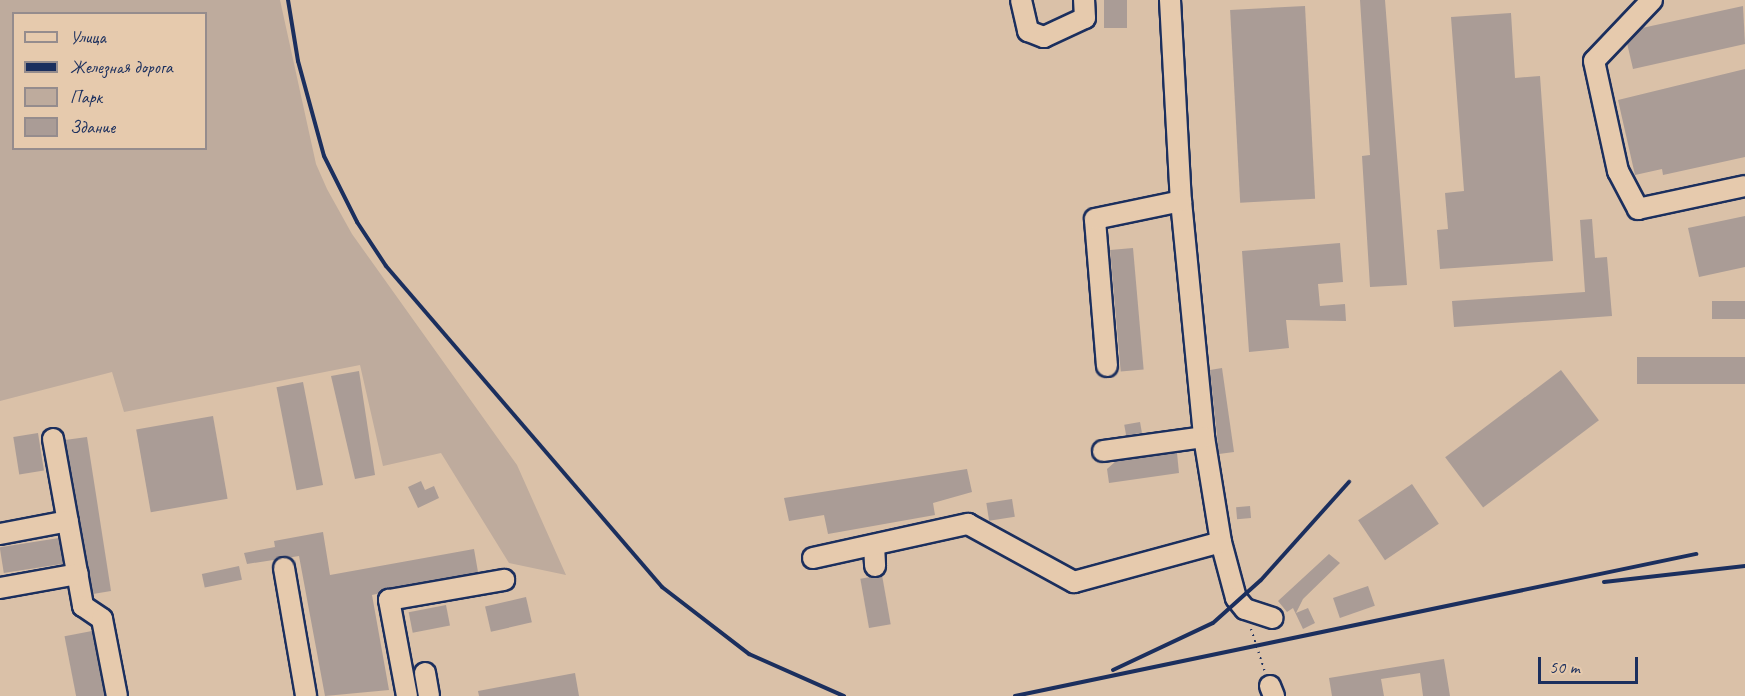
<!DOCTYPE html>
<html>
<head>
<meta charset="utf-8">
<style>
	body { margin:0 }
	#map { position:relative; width:1745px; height:696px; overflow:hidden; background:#dac1a8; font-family:Caveat,sans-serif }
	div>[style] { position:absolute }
	.green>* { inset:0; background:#beab9d }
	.building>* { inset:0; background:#aa9c96; transform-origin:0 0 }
	.path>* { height:2px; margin-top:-1px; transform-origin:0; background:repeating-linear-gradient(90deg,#1b2f5e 0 1.5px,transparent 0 6px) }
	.roads { filter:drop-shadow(2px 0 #1b2f5e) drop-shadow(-2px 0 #1b2f5e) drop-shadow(0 2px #1b2f5e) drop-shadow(0 -2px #1b2f5e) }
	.minor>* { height:20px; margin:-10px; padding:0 10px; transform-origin:10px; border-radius:10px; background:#e6caad }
	.rail>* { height:4px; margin:-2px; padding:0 2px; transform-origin:2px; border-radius:2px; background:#1b2f5e }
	span { translate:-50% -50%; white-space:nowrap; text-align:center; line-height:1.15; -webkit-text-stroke:5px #e6caad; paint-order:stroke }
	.legend { position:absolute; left:12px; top:12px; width:195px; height:138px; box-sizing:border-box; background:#e6caad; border:2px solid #958c8d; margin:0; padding:8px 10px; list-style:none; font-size:18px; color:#1b2f5e }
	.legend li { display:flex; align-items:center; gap:12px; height:30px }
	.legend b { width:30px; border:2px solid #958c8d }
	.scale { position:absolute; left:1538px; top:657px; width:100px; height:27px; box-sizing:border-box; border:3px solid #1b2f5e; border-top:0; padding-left:8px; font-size:18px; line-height:21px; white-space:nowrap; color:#1b2f5e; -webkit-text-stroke:4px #e6caad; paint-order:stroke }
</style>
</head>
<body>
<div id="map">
	<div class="green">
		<i style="clip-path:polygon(evenodd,0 0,280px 0,316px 164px,327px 189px,352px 234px,517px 465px,566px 575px,509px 563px,441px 453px,383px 466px,360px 365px,124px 412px,112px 372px,0 401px,0 0,14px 14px,206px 14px,206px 148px,14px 148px,14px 14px)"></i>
	</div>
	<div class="building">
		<i style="left:1104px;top:0;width:23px;height:28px"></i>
		<i style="clip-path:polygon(1360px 0,1385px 0,1407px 285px,1370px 287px,1362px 156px,1370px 155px)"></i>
		<i style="left:1305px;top:6px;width:193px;height:75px;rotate:87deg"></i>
		<i style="clip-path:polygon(1743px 6px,1745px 44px,1633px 69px,1627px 43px,1642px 28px)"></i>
		<i style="clip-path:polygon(1511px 13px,1515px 78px,1540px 76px,1553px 261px,1440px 269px,1437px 230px,1448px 229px,1445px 193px,1464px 191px,1451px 17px)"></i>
		<i style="clip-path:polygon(1745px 69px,1745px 157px,1663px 175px,1662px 169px,1635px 175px,1618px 100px)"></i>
		<i style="clip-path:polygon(1745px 216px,1745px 267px,1699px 277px,1688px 228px)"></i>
		<i style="clip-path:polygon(1592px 219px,1595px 258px,1607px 257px,1612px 316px,1454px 327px,1452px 301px,1585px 292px,1580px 220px)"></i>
		<i style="clip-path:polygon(1340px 243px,1343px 282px,1318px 284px,1320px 306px,1345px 304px,1346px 321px,1286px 320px,1289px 348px,1249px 352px,1242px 251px)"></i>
		<i style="left:1133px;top:248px;width:122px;height:23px;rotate:85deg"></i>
		<i style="left:1745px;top:301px;width:18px;height:33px;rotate:90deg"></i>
		<i style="left:1745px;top:357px;width:27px;height:108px;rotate:90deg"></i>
		<i style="clip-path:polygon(1222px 368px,1234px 452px,1219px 454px,1210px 370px)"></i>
		<i style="left:1561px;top:370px;width:63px;height:145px;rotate:53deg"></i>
		<i style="clip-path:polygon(359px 371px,375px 475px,355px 479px,331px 376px)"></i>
		<i style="left:303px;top:382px;width:105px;height:27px;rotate:79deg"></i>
		<i style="left:213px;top:416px;width:84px;height:78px;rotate:80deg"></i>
		<i style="left:1140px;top:422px;width:11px;height:16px;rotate:80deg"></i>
		<i style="left:38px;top:433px;width:38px;height:25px;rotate:81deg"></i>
		<i style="clip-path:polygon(87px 437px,111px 591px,93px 594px,65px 440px)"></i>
		<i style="clip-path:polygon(1177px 453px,1179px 473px,1109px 483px,1107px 469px,1116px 461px)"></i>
		<i style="clip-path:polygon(967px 469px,972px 492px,933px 503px,935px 515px,828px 534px,824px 515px,789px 521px,784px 498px)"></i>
		<i style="clip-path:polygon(421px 481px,425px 490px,434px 486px,439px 498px,418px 508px,408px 487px)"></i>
		<i style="left:1412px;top:484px;width:48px;height:65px;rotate:56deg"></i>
		<i style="left:1012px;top:499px;width:18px;height:26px;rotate:81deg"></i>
		<i style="left:1250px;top:506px;width:12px;height:14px;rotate:85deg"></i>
		<i style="clip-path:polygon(323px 532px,330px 575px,474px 549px,478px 572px,372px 595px,389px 690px,325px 696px,299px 556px,247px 564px,244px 553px,275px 547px,274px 541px)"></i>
		<i style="left:59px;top:538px;width:26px;height:60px;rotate:81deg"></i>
		<i style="clip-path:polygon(1329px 554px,1340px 563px,1303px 599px,1296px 613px,1308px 608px,1315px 623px,1303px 629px,1293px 608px,1287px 612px,1278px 601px)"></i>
		<i style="left:239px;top:566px;width:14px;height:38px;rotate:78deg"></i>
		<i style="left:882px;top:575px;width:50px;height:22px;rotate:80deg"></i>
		<i style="left:1368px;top:586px;width:21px;height:37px;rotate:71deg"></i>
		<i style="left:526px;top:597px;width:26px;height:42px;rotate:77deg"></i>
		<i style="left:446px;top:605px;width:21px;height:38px;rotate:79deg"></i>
		<i style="left:92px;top:631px;width:66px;height:28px;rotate:79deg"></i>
		<i style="clip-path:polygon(1444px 659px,1450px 696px,1423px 696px,1420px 673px,1381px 679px,1384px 696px,1332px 696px,1329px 678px)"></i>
		<i style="clip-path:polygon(575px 673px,579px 696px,479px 696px,478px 691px)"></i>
	</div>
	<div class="path">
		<i style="left:1251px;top:629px;width:45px;rotate:72deg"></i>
	</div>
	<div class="roads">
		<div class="minor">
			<i style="left:1021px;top:0;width:32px;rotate:77deg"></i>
			<i style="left:1028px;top:31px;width:17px;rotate:21deg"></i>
			<i style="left:1044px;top:37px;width:45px;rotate:-24.9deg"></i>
			<i style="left:1085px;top:18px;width:18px;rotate:-93deg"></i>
			<i style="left:1170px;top:0;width:201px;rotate:86.9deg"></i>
			<i style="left:1181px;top:201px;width:237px;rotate:84.4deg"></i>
			<i style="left:1204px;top:437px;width:106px;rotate:80.8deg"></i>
			<i style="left:1221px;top:542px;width:58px;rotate:75deg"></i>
			<i style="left:1236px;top:598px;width:14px;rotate:51deg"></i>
			<i style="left:1245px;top:609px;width:29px;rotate:18deg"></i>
			<i style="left:1652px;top:0;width:84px;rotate:133.6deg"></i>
			<i style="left:1594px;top:61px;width:113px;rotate:77.7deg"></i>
			<i style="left:1618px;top:171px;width:43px;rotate:62.2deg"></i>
			<i style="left:1638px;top:209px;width:109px;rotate:-12.1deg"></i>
			<i style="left:1107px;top:366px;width:147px;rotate:-94.7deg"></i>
			<i style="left:1095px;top:219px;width:88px;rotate:-11.8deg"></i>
			<i style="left:53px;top:439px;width:170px;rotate:79.8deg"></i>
			<i style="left:83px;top:606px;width:23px;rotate:34deg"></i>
			<i style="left:102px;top:619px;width:78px;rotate:79deg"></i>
			<i style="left:1103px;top:451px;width:102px;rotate:-7.9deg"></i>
			<i style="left:0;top:534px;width:69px;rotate:-10.8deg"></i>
			<i style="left:874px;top:545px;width:21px;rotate:87deg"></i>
			<i style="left:813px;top:558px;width:159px;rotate:-12.4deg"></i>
			<i style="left:968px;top:524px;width:121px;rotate:28.7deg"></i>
			<i style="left:1074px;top:582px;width:152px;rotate:-15.2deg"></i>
			<i style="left:284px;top:568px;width:130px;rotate:80.2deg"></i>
			<i style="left:0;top:588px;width:79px;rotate:-10.2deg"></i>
			<i style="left:425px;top:673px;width:23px;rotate:80deg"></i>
			<i style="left:1270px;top:686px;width:11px;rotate:68deg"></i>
			<i style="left:407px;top:696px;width:98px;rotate:-100.6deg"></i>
			<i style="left:389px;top:600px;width:117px;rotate:-9.9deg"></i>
		</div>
	</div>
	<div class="rail">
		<i style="left:288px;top:0;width:62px;rotate:80.7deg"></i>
		<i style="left:298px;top:61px;width:98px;rotate:74.7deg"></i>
		<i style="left:324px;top:156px;width:74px;rotate:63.4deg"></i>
		<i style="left:357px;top:222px;width:53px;rotate:56.6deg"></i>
		<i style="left:386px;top:266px;width:423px;rotate:49.3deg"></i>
		<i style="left:662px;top:587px;width:110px;rotate:37.6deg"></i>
		<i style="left:749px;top:654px;width:104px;rotate:23.9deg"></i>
		<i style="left:1604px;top:582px;width:142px;rotate:-6.5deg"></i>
		<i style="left:1113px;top:670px;width:110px;rotate:-25.2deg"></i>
		<i style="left:1213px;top:623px;width:64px;rotate:-41.9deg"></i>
		<i style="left:1261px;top:580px;width:132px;rotate:-48.1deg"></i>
		<i style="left:1015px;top:696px;width:696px;rotate:-11.78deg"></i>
	</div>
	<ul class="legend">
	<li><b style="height:8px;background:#e6caad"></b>Улица</li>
	<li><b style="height:8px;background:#1b2f5e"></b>Железная дорога</li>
	<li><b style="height:16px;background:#beab9d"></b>Парк</li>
	<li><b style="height:16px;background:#aa9c96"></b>Здание</li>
	</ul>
	<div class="scale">50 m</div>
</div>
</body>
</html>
